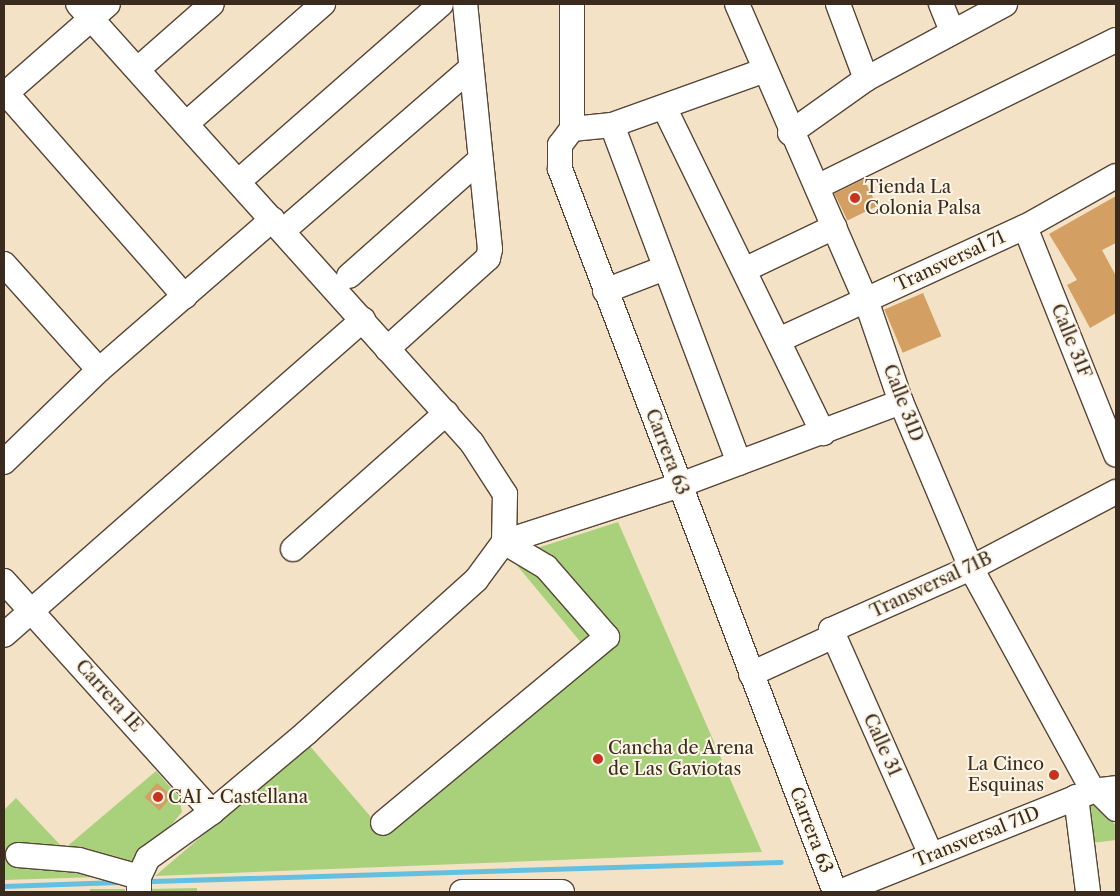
<!DOCTYPE html>
<html>
<head>
<meta charset="utf-8">
<style>
	body { margin:0 }
	#map { position:relative; width:1120px; height:896px; overflow:hidden; background:#f4e2c6; font-family:"Libre Caslon Text",serif }
	div>[style] { position:absolute }
	.green>* { inset:0; background:#a9d17c; transform-origin:0 0 }
	.stream>* { height:5px; margin:-2.5px; padding:0 2.5px; transform-origin:2.5px; border-radius:2.5px; background:#63c0e1 }
	.building>* { inset:0; background:#d39f62; transform-origin:0 0 }
	.roads { filter:drop-shadow(1px 0 #574637) drop-shadow(-1px 0 #574637) drop-shadow(0 1px #574637) drop-shadow(0 -1px #574637) }
	.minor>* { height:24px; margin:-12px; padding:0 12px; transform-origin:12px; border-radius:12px; background:#fff }
	.dots>* { width:14px; height:14px; translate:-50% -50%; box-sizing:border-box; border:2px solid #fcf5e5; border-radius:50% }
	span { translate:-50% -50%; white-space:nowrap; text-align:center; line-height:1.15; -webkit-text-stroke:4px #fcf5e5; paint-order:stroke }
	.poi-label { font-size:18px; color:#3b2a1e }
	.left { translate:0 -50%; text-align:left }
	.right { translate:-100% -50%; text-align:right }
	.street-label { font-size:18px; color:#3b2a1e }
	.frame { position:absolute; inset:0; border:5px solid #3b2a1e; pointer-events:none }
</style>
</head>
<body>
<div id="map">
	<div class="green">
		<i style="clip-path:polygon(618px 522px,762px 852px,155px 876px,309px 745px,383px 831px,593px 657px,515px 563px,531px 550px)"></i>
		<i style="clip-path:polygon(156px 771px,179px 797px,182px 812px,129px 876px,4px 880px,4px 810px,16px 798px,64px 849px)"></i>
		<i style="clip-path:polygon(1088px 798px,1116px 825px,1116px 840px,1092px 843px)"></i>
		<i style="clip-path:polygon(197px 888px,197px 892px,147px 892px,147px 889px)"></i>
		<i style="left:90px;top:889px;width:35px;height:3px"></i>
	</div>
	<div class="stream">
		<i style="left:152px;top:881px;width:629px;rotate:-1.73deg"></i>
		<i style="left:4px;top:886px;width:114px;rotate:-2deg"></i>
	</div>
	<div class="building">
		<i style="left:864px;top:179px;width:30px;height:33px;rotate:64deg"></i>
		<i style="clip-path:polygon(1116px 196px,1116px 243px,1102px 250px,1116px 276px,1116px 313px,1090px 328px,1067px 285px,1077px 280px,1049px 234px)"></i>
		<i style="left:923px;top:293px;width:47px;height:42px;rotate:67deg"></i>
		<i style="left:157px;top:783px;width:20px;height:19px;rotate:41deg"></i>
	</div>
	<div class="roads">
		<div class="minor">
			<i style="left:78px;top:4px;width:590px;rotate:48.09deg"></i>
			<i style="left:472px;top:443px;width:61px;rotate:57.1deg"></i>
			<i style="left:505px;top:494px;width:48px;rotate:91.2deg"></i>
			<i style="left:504px;top:542px;width:49px;rotate:30.8deg"></i>
			<i style="left:546px;top:567px;width:93px;rotate:48.9deg"></i>
			<i style="left:607px;top:637px;width:291px;rotate:140.3deg"></i>
			<i style="left:572px;top:4px;width:125px;rotate:90deg"></i>
			<i style="left:572px;top:129px;width:20px;rotate:127deg"></i>
			<i style="left:560px;top:145px;width:24px;rotate:90deg"></i>
			<i style="left:560px;top:169px;width:774px;rotate:69.18deg"></i>
			<i style="left:737px;top:4px;width:323px;rotate:66.5deg"></i>
			<i style="left:866px;top:300px;width:108px;rotate:71.1deg"></i>
			<i style="left:901px;top:402px;width:180px;rotate:67.1deg"></i>
			<i style="left:971px;top:568px;width:254px;rotate:61.3deg"></i>
			<i style="left:838px;top:4px;width:80px;rotate:69.5deg"></i>
			<i style="left:941px;top:4px;width:29px;rotate:68deg"></i>
			<i style="left:138px;top:69px;width:98px;rotate:-41.3deg"></i>
			<i style="left:6px;top:93px;width:271px;rotate:48.7deg"></i>
			<i style="left:4px;top:95px;width:138px;rotate:-41.2deg"></i>
			<i style="left:664px;top:107px;width:363px;rotate:64deg"></i>
			<i style="left:187px;top:123px;width:181px;rotate:-41.2deg"></i>
			<i style="left:612px;top:125px;width:361px;rotate:69.4deg"></i>
			<i style="left:572px;top:129px;width:40px;rotate:-5.7deg"></i>
			<i style="left:612px;top:125px;width:160px;rotate:-19.7deg"></i>
			<i style="left:790px;top:133px;width:93px;rotate:-35.4deg"></i>
			<i style="left:866px;top:79px;width:158px;rotate:-28.3deg"></i>
			<i style="left:240px;top:180px;width:267px;rotate:-41.2deg"></i>
			<i style="left:817px;top:187px;width:333px;rotate:-26.2deg"></i>
			<i style="left:1025px;top:227px;width:245px;rotate:68.2deg"></i>
			<i style="left:284px;top:230px;width:247px;rotate:-40.9deg"></i>
			<i style="left:4px;top:264px;width:142px;rotate:48.1deg"></i>
			<i style="left:746px;top:269px;width:98px;rotate:-25.5deg"></i>
			<i style="left:349px;top:276px;width:176px;rotate:-41.6deg"></i>
			<i style="left:605px;top:291px;width:64px;rotate:-21deg"></i>
			<i style="left:781px;top:339px;width:268px;rotate:-24.7deg"></i>
			<i style="left:1025px;top:227px;width:104px;rotate:-29.3deg"></i>
			<i style="left:387px;top:349px;width:136px;rotate:-42deg"></i>
			<i style="left:488px;top:258px;width:9px;rotate:-77deg"></i>
			<i style="left:490px;top:249px;width:246px;rotate:-95.8deg"></i>
			<i style="left:4px;top:462px;width:132px;rotate:-44.1deg"></i>
			<i style="left:99px;top:370px;width:230px;rotate:-41deg"></i>
			<i style="left:293px;top:549px;width:205px;rotate:-41.6deg"></i>
			<i style="left:4px;top:581px;width:311px;rotate:48deg"></i>
			<i style="left:4px;top:635px;width:478px;rotate:-41.3deg"></i>
			<i style="left:834px;top:636px;width:240px;rotate:66.1deg"></i>
			<i style="left:751px;top:674px;width:91px;rotate:-24.6deg"></i>
			<i style="left:834px;top:636px;width:7px;rotate:-117deg"></i>
			<i style="left:831px;top:630px;width:153px;rotate:-23.9deg"></i>
			<i style="left:971px;top:568px;width:164px;rotate:-27.7deg"></i>
			<i style="left:1097px;top:790px;width:27px;rotate:45deg"></i>
			<i style="left:1076px;top:797px;width:96px;rotate:82.8deg"></i>
			<i style="left:18px;top:855px;width:61px;rotate:4.7deg"></i>
			<i style="left:79px;top:860px;width:62px;rotate:15.8deg"></i>
			<i style="left:139px;top:892px;width:15px;rotate:-90deg"></i>
			<i style="left:139px;top:877px;width:21px;rotate:-65deg"></i>
			<i style="left:148px;top:858px;width:79px;rotate:-35.7deg"></i>
			<i style="left:212px;top:812px;width:123px;rotate:-40deg"></i>
			<i style="left:306px;top:733px;width:229px;rotate:-42deg"></i>
			<i style="left:476px;top:580px;width:47px;rotate:-53.6deg"></i>
			<i style="left:504px;top:542px;width:185px;rotate:-17.9deg"></i>
			<i style="left:680px;top:485px;width:236px;rotate:-20.6deg"></i>
			<i style="left:462px;top:892px;width:100px"></i>
			<i style="left:840px;top:892px;width:272px;rotate:-21.8deg"></i>
			<i style="left:1093px;top:791px;width:23px;rotate:-7deg"></i>
		</div>
	</div>
	<div class="dots">
		<i style="left:855px;top:198px;background:#c8321e"></i>
		<i style="left:598px;top:759px;background:#c8321e"></i>
		<i style="left:1054px;top:775px;background:#c8321e"></i>
		<i style="left:158px;top:797px;background:#c8321e"></i>
	</div>
	<div class="poi-label">
		<span class="left" style="left:865px;top:198px">Tienda La<br>Colonia Palsa</span>
		<span class="left" style="left:608px;top:759px">Cancha de Arena<br>de Las Gaviotas</span>
		<span class="right" style="left:1044px;top:775px">La Cinco<br>Esquinas</span>
		<span class="left" style="left:168px;top:797px">CAI - Castellana</span>
	</div>
	<div class="street-label">
		<span style="left:950px;top:261px;rotate:-25deg">Transversal 71</span>
		<span style="left:1071px;top:341px;rotate:68deg">Calle 31F</span>
		<span style="left:903px;top:403px;rotate:69deg">Calle 31D</span>
		<span style="left:667px;top:452px;rotate:69deg">Carrera 63</span>
		<span style="left:931px;top:585px;rotate:-25deg">Transversal 71B</span>
		<span style="left:109px;top:696px;rotate:48deg">Carrera 1E</span>
		<span style="left:882px;top:745px;rotate:66deg">Calle 31</span>
		<span style="left:811px;top:830px;rotate:69deg">Carrera 63</span>
		<span style="left:977px;top:837px;rotate:-22deg">Transversal 71D</span>
	</div>
	<div class="frame"></div>
</div>
</body>
</html>
